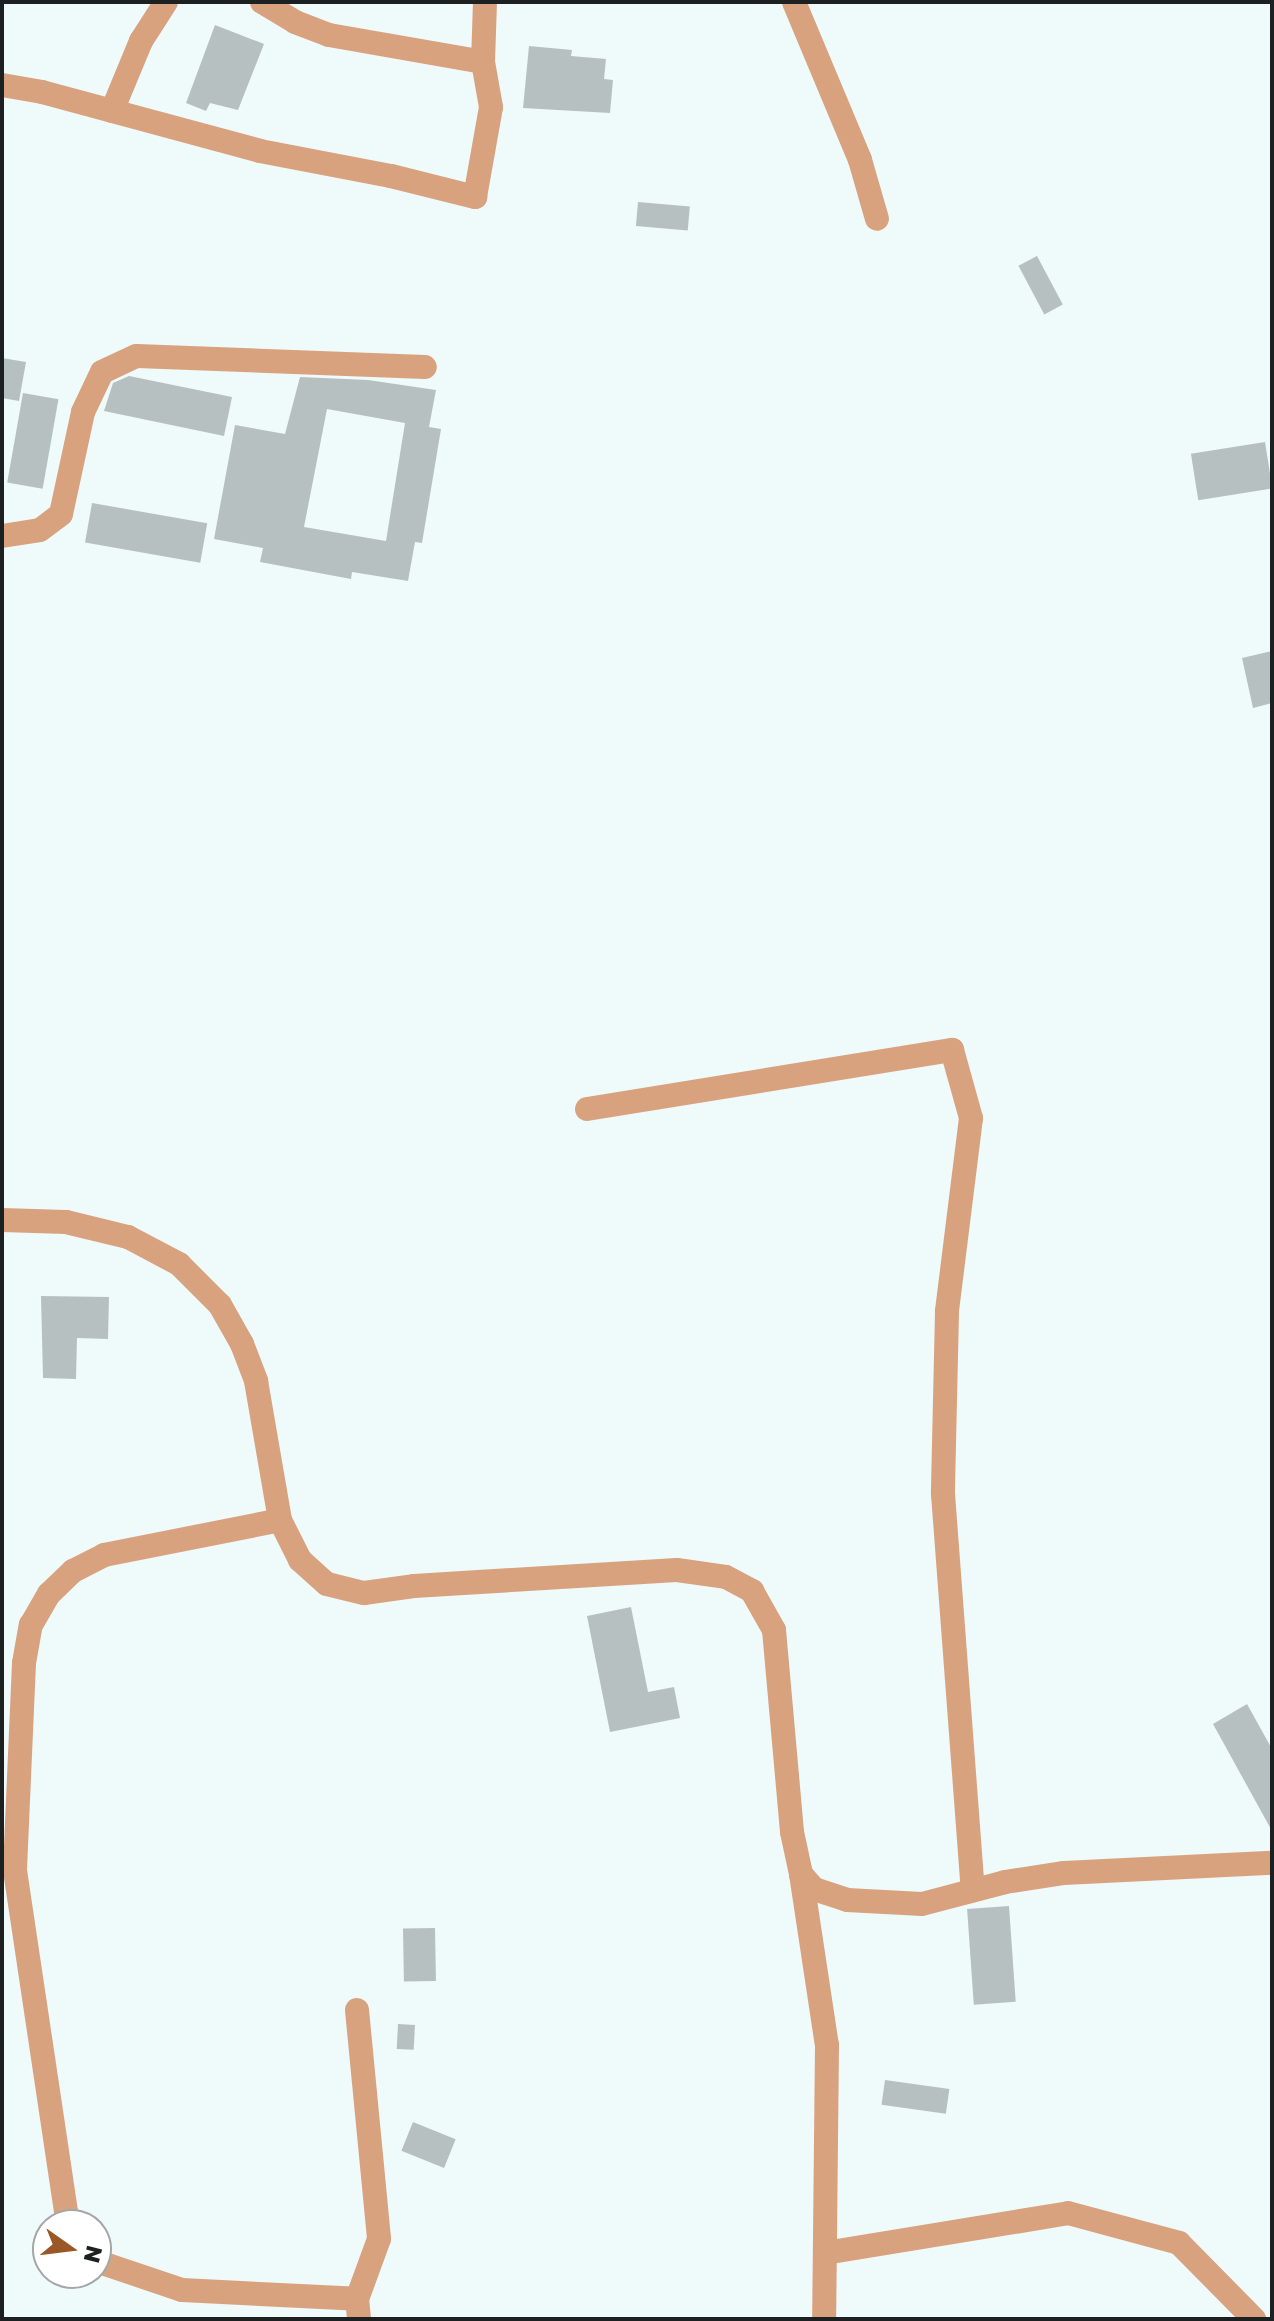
<!DOCTYPE html>
<html>
<head>
<meta charset="utf-8">
<style>
	body { margin:0 }
	#map { position:relative; width:1274px; height:2321px; overflow:hidden; background:#effafb; font-family:"Golos Text",sans-serif }
	div>[style] { position:absolute }
	.building>* { inset:0; background:#b6c0c1; transform-origin:0 0 }
	.minor>* { height:24px; margin:-12px; padding:0 12px; transform-origin:12px; border-radius:12px; background:#d8a27f }
	span { translate:-50% -50%; white-space:nowrap; text-align:center; line-height:1.15; -webkit-text-stroke:8px #fff; paint-order:stroke }
	.frame { position:absolute; inset:0; border:4px solid #1d2021; pointer-events:none }
	.north { position:absolute; left:32px; top:2209px; width:80px; height:80px; box-sizing:border-box; background:#fff; border:2px solid #a5a6a6; border-radius:50%; rotate:104deg; font-size:22px; font-weight:700; line-height:32px; text-align:center; color:#1d2021 }
	.north::after { content:''; display:block; margin:auto; width:28px; height:36px; background:#9a5826; clip-path:polygon(50% 0,100% 100%,50% 72%,0 100%) }
</style>
</head>
<body>
<div id="map">
	<div class="building">
		<i style="clip-path:polygon(215px 25px,264px 44px,238px 110px,210px 103px,206px 111px,186px 103px)"></i>
		<i style="clip-path:polygon(529px 46px,572px 50px,571px 56px,606px 59px,604px 79px,613px 80px,610px 113px,523px 108px)"></i>
		<i style="left:638px;top:202px;width:52px;height:24px;rotate:5deg"></i>
		<i style="left:1037px;top:256px;width:55px;height:21px;rotate:62deg"></i>
		<i style="clip-path:polygon(2px 358px,26px 362px,19px 401px,2px 398px)"></i>
		<i style="clip-path:polygon(129px 376px,232px 397px,224px 436px,104px 411px,113px 383px)"></i>
		<i style="clip-path:polygon(evenodd,300px 377px,368px 380px,436px 390px,429px 427px,441px 429px,422px 543px,415px 542px,408px 581px,352px 572px,351px 579px,260px 562px,263px 548px,214px 539px,235px 425px,285px 434px,300px 377px,327px 409px,405px 423px,386px 541px,304px 527px,327px 409px)"></i>
		<i style="left:23px;top:393px;width:36px;height:91px;rotate:10deg"></i>
		<i style="left:1265px;top:442px;width:47px;height:75px;rotate:81deg"></i>
		<i style="left:92px;top:503px;width:117px;height:40px;rotate:10deg"></i>
		<i style="clip-path:polygon(1272px 651px,1272px 703px,1253px 708px,1242px 658px)"></i>
		<i style="clip-path:polygon(41px 1296px,109px 1297px,108px 1339px,77px 1338px,76px 1379px,43px 1378px)"></i>
		<i style="clip-path:polygon(631px 1607px,648px 1692px,674px 1687px,680px 1718px,610px 1732px,587px 1616px)"></i>
		<i style="clip-path:polygon(1247px 1704px,1272px 1749px,1272px 1831px,1213px 1724px)"></i>
		<i style="left:1009px;top:1906px;width:96px;height:42px;rotate:86deg"></i>
		<i style="left:435px;top:1928px;width:53px;height:32px;rotate:89deg"></i>
		<i style="left:398px;top:2024px;width:17px;height:25px;rotate:3deg"></i>
		<i style="left:885px;top:2080px;width:65px;height:25px;rotate:8deg"></i>
		<i style="left:413px;top:2122px;width:46px;height:31px;rotate:22deg"></i>
	</div>
	<div class="minor">
		<i style="left:262px;top:2px;width:39px;rotate:31deg"></i>
		<i style="left:295px;top:22px;width:36px;rotate:21deg"></i>
		<i style="left:329px;top:35px;width:156px;rotate:9.9deg"></i>
		<i style="left:794px;top:2px;width:171px;rotate:67.3deg"></i>
		<i style="left:860px;top:160px;width:61px;rotate:73.9deg"></i>
		<i style="left:2px;top:85px;width:41px;rotate:9.9deg"></i>
		<i style="left:42px;top:92px;width:226px;rotate:15.1deg"></i>
		<i style="left:260px;top:151px;width:133px;rotate:10.8deg"></i>
		<i style="left:391px;top:176px;width:87px;rotate:14deg"></i>
		<i style="left:475px;top:197px;width:91px;rotate:-79.9deg"></i>
		<i style="left:491px;top:107px;width:46px;rotate:-100.1deg"></i>
		<i style="left:483px;top:62px;width:60px;rotate:-88.1deg"></i>
		<i style="left:112px;top:111px;width:76px;rotate:-67.5deg"></i>
		<i style="left:141px;top:41px;width:46px;rotate:-57.3deg"></i>
		<i style="left:2px;top:536px;width:38px;rotate:-9deg"></i>
		<i style="left:40px;top:530px;width:26px;rotate:-37deg"></i>
		<i style="left:61px;top:514px;width:104px;rotate:-77.8deg"></i>
		<i style="left:83px;top:412px;width:44px;rotate:-64.6deg"></i>
		<i style="left:102px;top:372px;width:38px;rotate:-25deg"></i>
		<i style="left:137px;top:356px;width:288px;rotate:2.2deg"></i>
		<i style="left:587px;top:1109px;width:370px;rotate:-9.2deg"></i>
		<i style="left:952px;top:1050px;width:71px;rotate:74.4deg"></i>
		<i style="left:971px;top:1118px;width:195px;rotate:97.1deg"></i>
		<i style="left:947px;top:1312px;width:182px;rotate:91.3deg"></i>
		<i style="left:943px;top:1494px;width:397px;rotate:85.7deg"></i>
		<i style="left:2px;top:1220px;width:64px;rotate:1.8deg"></i>
		<i style="left:66px;top:1222px;width:64px;rotate:13.6deg"></i>
		<i style="left:128px;top:1237px;width:58px;rotate:27.9deg"></i>
		<i style="left:179px;top:1264px;width:58px;rotate:45deg"></i>
		<i style="left:220px;top:1305px;width:45px;rotate:60.6deg"></i>
		<i style="left:242px;top:1344px;width:40px;rotate:69deg"></i>
		<i style="left:256px;top:1381px;width:141px;rotate:80.2deg"></i>
		<i style="left:280px;top:1520px;width:45px;rotate:63.4deg"></i>
		<i style="left:300px;top:1560px;width:36px;rotate:42deg"></i>
		<i style="left:327px;top:1584px;width:38px;rotate:14deg"></i>
		<i style="left:364px;top:1593px;width:50px;rotate:-8deg"></i>
		<i style="left:414px;top:1586px;width:263px;rotate:-3.5deg"></i>
		<i style="left:677px;top:1570px;width:49px;rotate:8.1deg"></i>
		<i style="left:726px;top:1577px;width:30px;rotate:28deg"></i>
		<i style="left:752px;top:1591px;width:45px;rotate:60.6deg"></i>
		<i style="left:774px;top:1630px;width:203px;rotate:84.9deg"></i>
		<i style="left:792px;top:1832px;width:43px;rotate:77.9deg"></i>
		<i style="left:801px;top:1874px;width:20px;rotate:49deg"></i>
		<i style="left:814px;top:1889px;width:35px;rotate:18deg"></i>
		<i style="left:847px;top:1900px;width:75px;rotate:3.1deg"></i>
		<i style="left:922px;top:1904px;width:86px;rotate:-14.8deg"></i>
		<i style="left:1005px;top:1882px;width:60px;rotate:-8.7deg"></i>
		<i style="left:1064px;top:1873px;width:208px;rotate:-2.8deg"></i>
		<i style="left:801px;top:1874px;width:173px;rotate:81.4deg"></i>
		<i style="left:827px;top:2045px;width:274px;rotate:90.6deg"></i>
		<i style="left:357px;top:2010px;width:230px;rotate:84.5deg"></i>
		<i style="left:379px;top:2239px;width:64px;rotate:110.1deg"></i>
		<i style="left:357px;top:2299px;width:20px;rotate:84deg"></i>
		<i style="left:68px;top:2225px;width:360px;rotate:-98.5deg"></i>
		<i style="left:15px;top:1869px;width:206px;rotate:-87.5deg"></i>
		<i style="left:24px;top:1663px;width:39px;rotate:-80deg"></i>
		<i style="left:31px;top:1625px;width:36px;rotate:-60deg"></i>
		<i style="left:49px;top:1594px;width:33px;rotate:-44deg"></i>
		<i style="left:73px;top:1571px;width:35px;rotate:-27deg"></i>
		<i style="left:104px;top:1555px;width:179px;rotate:-11.2deg"></i>
		<i style="left:825px;top:2253px;width:246px;rotate:-9.3deg"></i>
		<i style="left:1068px;top:2213px;width:115px;rotate:15.1deg"></i>
		<i style="left:1179px;top:2243px;width:107px;rotate:45.4deg"></i>
		<i style="left:96px;top:2261px;width:91px;rotate:18.6deg"></i>
		<i style="left:182px;top:2290px;width:175px;rotate:2.9deg"></i>
	</div>
	<div class="frame"></div>
	<div class="north">N</div>
</div>
</body>
</html>
